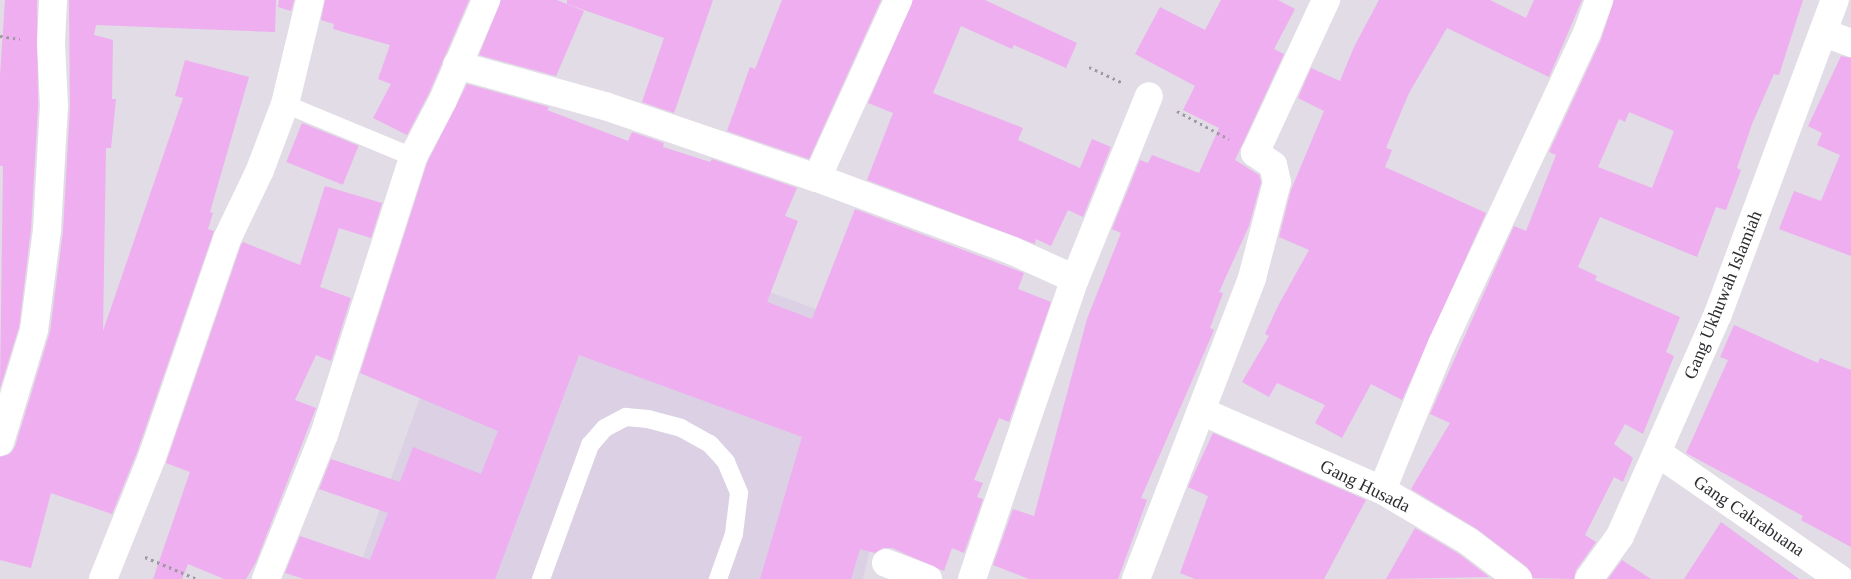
<!DOCTYPE html>
<html>
<head>
<meta charset="utf-8">
<style>
	body { margin:0 }
	#map { position:relative; width:1851px; height:579px; overflow:hidden; background:#e1dce5; font-family:Georgia,serif }
	div>[style] { position:absolute }
	.industrial>* { inset:0; background:#dbd0e4 }
	.building>* { inset:0; background:#eeaef0; transform-origin:0 0 }
	.path>* { height:3px; margin-top:-1.5px; transform-origin:0; background:repeating-linear-gradient(90deg,#9d99a0 0 2.5px,transparent 0 6.5px) }
	.service>* { height:18px; margin:-9px; padding:0 9px; transform-origin:9px; border-radius:9px; background:#fff }
	.minor>* { height:28px; margin:-14px; padding:0 14px; transform-origin:14px; border-radius:14px; background:#fff }
	span { translate:-50% -50%; white-space:nowrap; text-align:center; line-height:1.15; -webkit-text-stroke:4.5px #fff; paint-order:stroke }
	.street-label { font-size:18px; color:#2e2c30 }
</style>
</head>
<body>
<div id="map">
	<div class="industrial">
		<i style="clip-path:polygon(494px 191px,868px 328px,894px 445px,863px 579px,355px 579px)"></i>
	</div>
	<div class="building">
		<i style="clip-path:polygon(5px 0,37px 0,38px 106px,31px 229px,19px 327px,0 388px,3px 166px,0 166px,0 76px)"></i>
		<i style="clip-path:polygon(69px 0,276px 0,275px 32px,96px 25px,94px 35px,113px 40px,112px 99px,116px 99px,111px 148px,106px 148px,103px 331px,183px 98px,175px 96px,185px 60px,249px 77px,210px 212px,213px 213px,208px 229px,214px 231px,137px 452px,112px 514px,51px 493px,31px 568px,0 560px,0 457px,10px 454px,15px 447px,50px 332px,63px 231px,70px 107px)"></i>
		<i style="clip-path:polygon(279px 0,294px 0,291px 11px,278px 7px)"></i>
		<i style="clip-path:polygon(325px 0,469px 0,429px 93px,407px 135px,373px 118px,391px 84px,378px 79px,390px 45px,333px 29px,334px 24px,321px 20px)"></i>
		<i style="clip-path:polygon(501px 0,557px 0,584px 11px,556px 76px,479px 55px)"></i>
		<i style="clip-path:polygon(567px 0,713px 0,674px 113px,642px 102px,664px 38px,567px 4px)"></i>
		<i style="clip-path:polygon(782px 0,881px 0,809px 159px,727px 131px,750px 67px,755px 69px)"></i>
		<i style="clip-path:polygon(913px 0,985px 0,1077px 43px,1066px 68px,1014px 45px,1012px 49px,961px 26px,933px 93px,1023px 128px,1018px 140px,1080px 168px,1092px 139px,1111px 147px,1083px 217px,1068px 210px,1051px 246px,1036px 239px,1035px 244px,867px 180px,893px 113px,868px 103px)"></i>
		<i style="clip-path:polygon(1221px 0,1278px 0,1295px 9px,1274px 49px,1284px 54px,1235px 160px,1259px 175px,1261px 182px,1249px 226px,1219px 292px,1223px 293px,1210px 328px,1214px 330px,1141px 498px,1147px 500px,1118px 579px,1029px 579px,993px 565px,1013px 509px,1034px 516px,1087px 319px,1121px 233px,1112px 229px,1140px 160px,1148px 163px,1152px 155px,1199px 173px,1219px 128px,1183px 110px,1195px 86px,1135px 54px,1160px 7px,1205px 30px)"></i>
		<i style="clip-path:polygon(1379px 0,1490px 0,1526px 18px,1534px 0,1582px 0,1549px 77px,1447px 28px,1409px 93px,1386px 148px,1392px 150px,1385px 167px,1486px 213px,1402px 400px,1371px 384px,1342px 438px,1315px 423px,1325px 405px,1277px 383px,1269px 397px,1242px 382px,1269px 336px,1265px 334px,1278px 306px,1309px 250px,1279px 237px,1291px 190px,1324px 111px,1298px 98px,1311px 68px,1340px 81px,1354px 47px)"></i>
		<i style="clip-path:polygon(evenodd,1614px 0,1803px 0,1779px 75px,1774px 74px,1752px 124px,1737px 168px,1741px 170px,1726px 210px,1716px 207px,1697px 257px,1600px 217px,1578px 267px,1597px 276px,1595px 280px,1680px 317px,1666px 352px,1674px 356px,1643px 434px,1625px 424px,1614px 444px,1633px 458px,1623px 482px,1614px 477px,1585px 535px,1596px 542px,1576px 570px,1574px 579px,1533px 578px,1527px 567px,1477px 529px,1411px 489px,1450px 423px,1430px 414px,1514px 226px,1526px 231px,1556px 155px,1549px 152px,1601px 40px,1614px 0,1629px 112px,1674px 131px,1652px 188px,1598px 167px,1619px 119px,1625px 122px,1629px 112px)"></i>
		<i style="clip-path:polygon(1841px 56px,1851px 58px,1851px 256px,1779px 229px,1794px 191px,1821px 201px,1840px 155px,1817px 145px,1822px 133px,1808px 126px)"></i>
		<i style="clip-path:polygon(467px 84px,549px 107px,547px 110px,628px 141px,632px 132px,664px 143px,663px 147px,710px 162px,712px 159px,797px 188px,785px 216px,798px 221px,767px 302px,812px 319px,855px 209px,1024px 273px,1018px 289px,1051px 302px,1009px 422px,999px 418px,974px 480px,983px 483px,977px 497px,983px 499px,964px 553px,952px 548px,944px 571px,892px 548px,883px 548px,875px 553px,860px 549px,851px 579px,760px 579px,802px 437px,579px 355px,495px 579px,304px 579px,285px 573px,300px 536px,370px 560px,388px 513px,319px 489px,331px 459px,400px 482px,413px 447px,481px 474px,498px 431px,360px 373px,427px 163px)"></i>
		<i style="left:302px;top:123px;width:61px;height:42px;rotate:22deg"></i>
		<i style="clip-path:polygon(325px 186px,382px 203px,371px 238px,339px 228px,320px 287px,351px 298px,331px 361px,316px 355px,295px 400px,316px 408px,256px 562px,246px 579px,224px 579px,188px 564px,182px 579px,153px 579px,190px 472px,166px 463px,241px 245px,243px 242px,300px 265px)"></i>
		<i style="clip-path:polygon(1734px 325px,1818px 363px,1820px 358px,1851px 370px,1851px 547px,1801px 520px,1803px 516px,1686px 453px,1728px 360px,1720px 357px)"></i>
		<i style="clip-path:polygon(1213px 433px,1366px 500px,1324px 579px,1195px 579px,1180px 573px,1208px 496px,1188px 487px)"></i>
		<i style="clip-path:polygon(1721px 522px,1799px 579px,1684px 579px)"></i>
		<i style="clip-path:polygon(1415px 528px,1459px 554px,1489px 577px,1386px 579px)"></i>
		<i style="clip-path:polygon(1622px 560px,1651px 579px,1608px 579px)"></i>
	</div>
	<div class="path">
		<i style="left:0;top:36px;width:20px;rotate:9deg"></i>
		<i style="left:1089px;top:67px;width:38px;rotate:25deg"></i>
		<i style="left:1177px;top:111px;width:59px;rotate:28.3deg"></i>
		<i style="left:145px;top:557px;width:56px;rotate:22.9deg"></i>
	</div>
	<div class="service">
		<i style="left:285px;top:104px;width:139px;rotate:22.5deg"></i>
		<i style="left:541px;top:579px;width:143px;rotate:-69.9deg"></i>
		<i style="left:590px;top:445px;width:23px;rotate:-49deg"></i>
		<i style="left:605px;top:428px;width:24px;rotate:-28deg"></i>
		<i style="left:626px;top:417px;width:22px;rotate:5deg"></i>
		<i style="left:648px;top:419px;width:34px;rotate:15deg"></i>
		<i style="left:681px;top:428px;width:33px;rotate:29deg"></i>
		<i style="left:710px;top:444px;width:24px;rotate:48deg"></i>
		<i style="left:726px;top:462px;width:34px;rotate:67deg"></i>
		<i style="left:739px;top:493px;width:41px;rotate:97deg"></i>
		<i style="left:734px;top:534px;width:48px;rotate:109.6deg"></i>
	</div>
	<div class="minor">
		<i style="left:1824px;top:33px;width:29px;rotate:20deg"></i>
		<i style="left:457px;top:65px;width:154px;rotate:15.5deg"></i>
		<i style="left:605px;top:106px;width:224px;rotate:18.8deg"></i>
		<i style="left:817px;top:178px;width:209px;rotate:20.4deg"></i>
		<i style="left:1013px;top:251px;width:68px;rotate:24.3deg"></i>
		<i style="left:817px;top:178px;width:196px;rotate:-65.5deg"></i>
		<i style="left:1201px;top:411px;width:197px;rotate:23.6deg"></i>
		<i style="left:1382px;top:490px;width:100px;rotate:30.7deg"></i>
		<i style="left:1468px;top:541px;width:63px;rotate:37.2deg"></i>
		<i style="left:0;top:442px;width:117px;rotate:-73.1deg"></i>
		<i style="left:34px;top:330px;width:101px;rotate:-82.6deg"></i>
		<i style="left:47px;top:230px;width:124px;rotate:-86.8deg"></i>
		<i style="left:54px;top:106px;width:63px;rotate:-92.7deg"></i>
		<i style="left:51px;top:43px;width:43px;rotate:-87.3deg"></i>
		<i style="left:1658px;top:453px;width:221px;rotate:34.7deg"></i>
		<i style="left:1382px;top:490px;width:158px;rotate:-67.7deg"></i>
		<i style="left:1442px;top:344px;width:343px;rotate:-65deg"></i>
		<i style="left:1587px;top:33px;width:35px;rotate:-70deg"></i>
		<i style="left:886px;top:563px;width:45px;rotate:20.9deg"></i>
		<i style="left:103px;top:579px;width:131px;rotate:-68.1deg"></i>
		<i style="left:152px;top:457px;width:231px;rotate:-71deg"></i>
		<i style="left:227px;top:239px;width:76px;rotate:-64.4deg"></i>
		<i style="left:260px;top:170px;width:71px;rotate:-69.3deg"></i>
		<i style="left:285px;top:104px;width:107px;rotate:-76.5deg"></i>
		<i style="left:266px;top:579px;width:155px;rotate:-68.1deg"></i>
		<i style="left:324px;top:435px;width:292px;rotate:-72.2deg"></i>
		<i style="left:413px;top:157px;width:64px;rotate:-62.2deg"></i>
		<i style="left:443px;top:100px;width:109px;rotate:-66.7deg"></i>
		<i style="left:972px;top:579px;width:317px;rotate:-71.1deg"></i>
		<i style="left:1075px;top:279px;width:197px;rotate:-68deg"></i>
		<i style="left:1136px;top:579px;width:323px;rotate:-68.9deg"></i>
		<i style="left:1252px;top:278px;width:99px;rotate:-75.4deg"></i>
		<i style="left:1277px;top:182px;width:17px;rotate:-103deg"></i>
		<i style="left:1273px;top:165px;width:22px;rotate:-146deg"></i>
		<i style="left:1255px;top:153px;width:169px;rotate:-65.1deg"></i>
		<i style="left:1589px;top:579px;width:53px;rotate:-54.2deg"></i>
		<i style="left:1620px;top:536px;width:243px;rotate:-66.2deg"></i>
		<i style="left:1718px;top:314px;width:335px;rotate:-69.6deg"></i>
	</div>
	<div class="street-label">
		<span style="left:1723px;top:295px;rotate:-68deg">Gang Ukhuwah Islamiah</span>
		<span style="left:1365px;top:486px;rotate:26deg">Gang Husada</span>
		<span style="left:1749px;top:516px;rotate:34deg">Gang Cakrabuana</span>
	</div>
</div>
</body>
</html>
